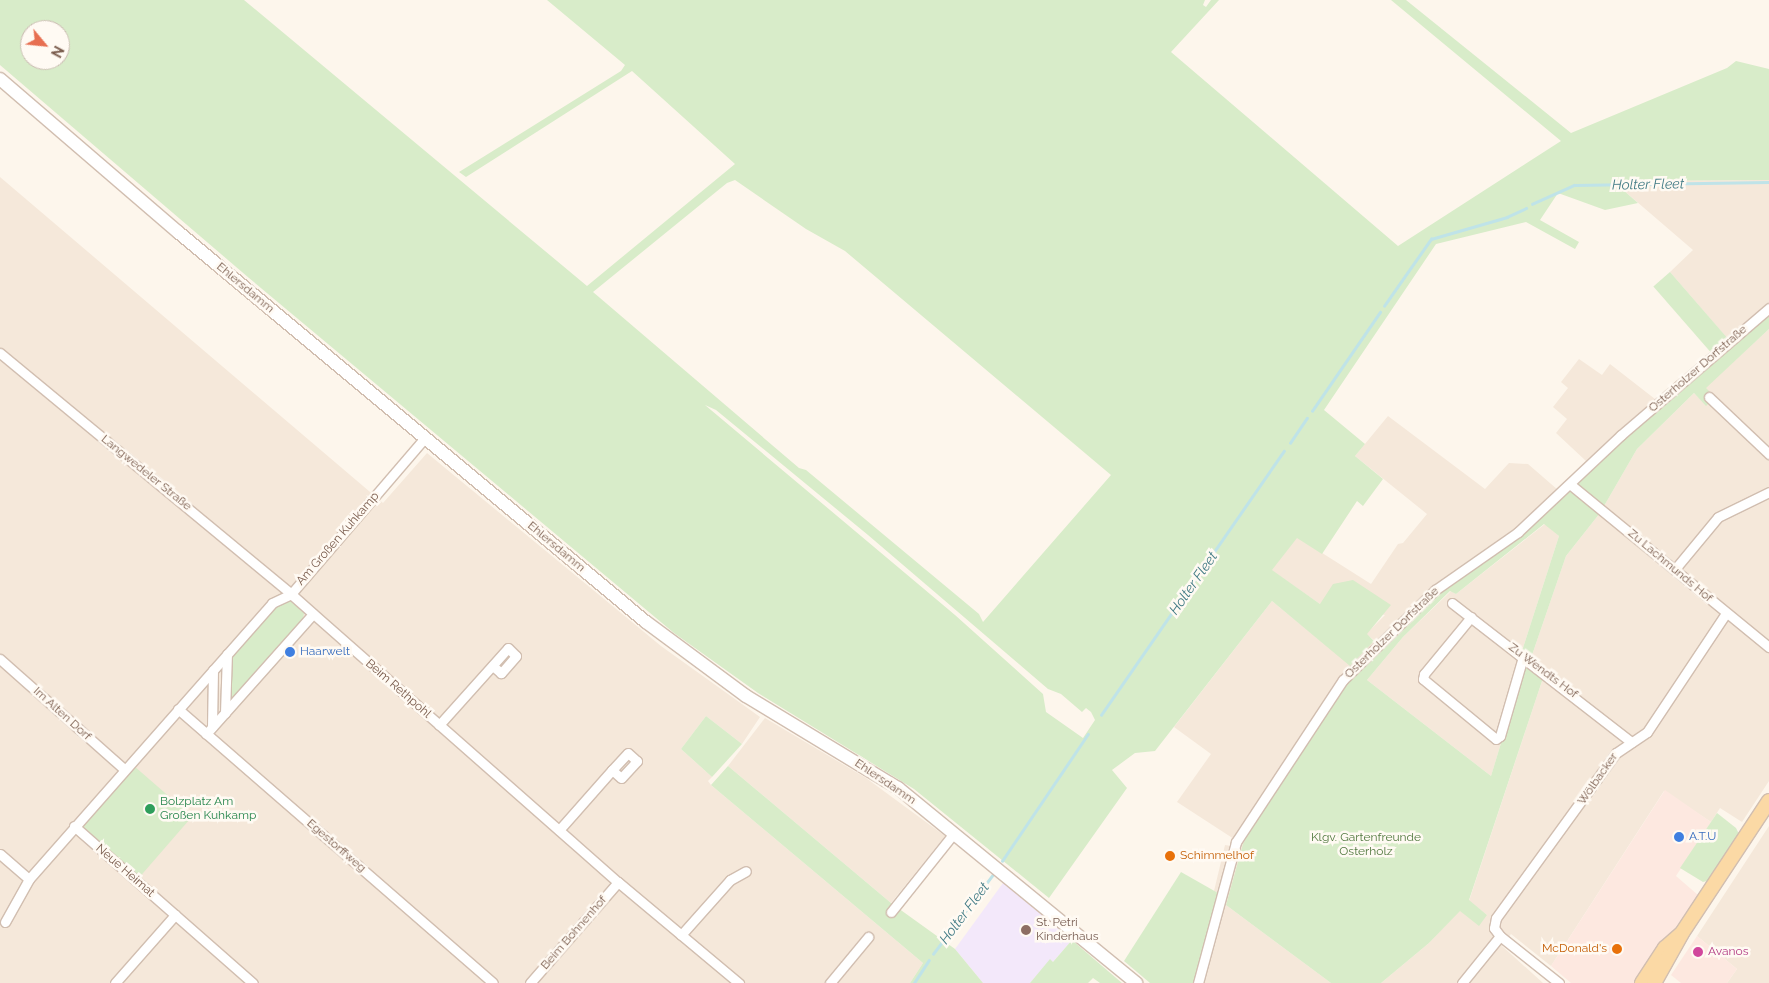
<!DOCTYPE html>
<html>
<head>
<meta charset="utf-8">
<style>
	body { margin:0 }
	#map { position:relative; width:1769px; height:983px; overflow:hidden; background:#fdf6ec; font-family:Raleway,sans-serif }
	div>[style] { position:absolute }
	.residential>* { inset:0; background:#f5e8da }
	.commercial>* { inset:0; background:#fde8e0 }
	.education>* { inset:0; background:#f3e8fa }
	.green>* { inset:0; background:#d8ecc9; transform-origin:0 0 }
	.stream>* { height:2.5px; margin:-1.25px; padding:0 1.25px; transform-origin:1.25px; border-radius:1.25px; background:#bfe3e8 }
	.roads { filter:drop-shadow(1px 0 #d1beb0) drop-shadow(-1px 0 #d1beb0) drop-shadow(0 1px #d1beb0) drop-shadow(0 -1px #d1beb0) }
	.street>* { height:9px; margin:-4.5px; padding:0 4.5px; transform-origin:4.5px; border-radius:4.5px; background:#fff }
	.secondary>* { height:12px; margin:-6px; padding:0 6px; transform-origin:6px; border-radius:6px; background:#fff }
	.primary>* { height:14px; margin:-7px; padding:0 7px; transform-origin:7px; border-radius:7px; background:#fbd9a5 }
	.dots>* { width:14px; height:14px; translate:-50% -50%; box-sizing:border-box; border:2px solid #fffaf3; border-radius:50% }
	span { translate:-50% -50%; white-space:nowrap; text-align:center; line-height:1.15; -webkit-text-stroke:5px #fffaf3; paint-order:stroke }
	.street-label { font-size:12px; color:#7a5c4d }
	.shop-label { font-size:12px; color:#366cbe }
	.left { translate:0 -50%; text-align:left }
	.leisure-label { font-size:12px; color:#27864d }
	.park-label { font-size:12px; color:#537a41 }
	.food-label { font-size:12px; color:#c56008 }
	.right { translate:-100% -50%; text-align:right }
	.education-label { font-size:12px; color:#785e54 }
	.hotel-label { font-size:12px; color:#b23c85 }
	.water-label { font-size:14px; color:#437c86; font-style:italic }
	.north { position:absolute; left:20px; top:20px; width:50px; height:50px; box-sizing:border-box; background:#fffaf3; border:1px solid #cabbb1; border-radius:50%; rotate:118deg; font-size:14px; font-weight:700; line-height:20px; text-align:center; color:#7a5c4d }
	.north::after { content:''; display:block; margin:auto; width:18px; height:22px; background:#e76f51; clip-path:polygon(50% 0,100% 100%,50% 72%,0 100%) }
</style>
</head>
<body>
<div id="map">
	<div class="residential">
		<i style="clip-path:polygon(0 177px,383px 503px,427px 453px,661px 646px,760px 717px,742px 744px,706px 716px,681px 749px,712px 777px,708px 781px,711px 785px,923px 963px,910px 983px,0 983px)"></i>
		<i style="clip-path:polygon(1769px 180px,1769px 313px,1526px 529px,1491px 557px,1444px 586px,1378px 651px,1226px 905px,1331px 983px,1195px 983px,1218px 893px,1214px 891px,1225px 845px,1231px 846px,1234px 839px,1177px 802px,1211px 754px,1174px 727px,1272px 601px,1350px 665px,1374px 640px,1366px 634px,1385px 615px,1320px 604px,1271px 570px,1297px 537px,1371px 584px,1398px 544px,1403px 543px,1427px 514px,1355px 456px,1388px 416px,1485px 489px,1509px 463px,1528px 464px,1558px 490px,1586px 461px,1556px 433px,1567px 419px,1553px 407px,1568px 388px,1561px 382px,1579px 359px,1602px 375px,1610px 364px,1655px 399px,1727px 338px,1670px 272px,1693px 250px,1622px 189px,1622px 181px)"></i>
		<i style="clip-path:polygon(1769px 329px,1769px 781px,1742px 822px,1720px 808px,1711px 822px,1664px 791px,1551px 966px,1511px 934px,1502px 946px,1543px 983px,1381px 983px,1429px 943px,1460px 910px,1487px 915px,1469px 901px,1545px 672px,1531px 658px,1566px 556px,1600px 513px,1637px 449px,1694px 393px,1706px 405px,1705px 388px)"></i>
		<i style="clip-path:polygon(1545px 524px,1559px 536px,1522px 651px,1525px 664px,1491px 776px,1367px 680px,1403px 637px,1451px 591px,1456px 594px)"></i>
		<i style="clip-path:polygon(765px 718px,866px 778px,945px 836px,891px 903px,728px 766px)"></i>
		<i style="clip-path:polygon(1769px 826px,1769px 983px,1727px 983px,1737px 969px,1697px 936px)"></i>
	</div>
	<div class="commercial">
		<i style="clip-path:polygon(1665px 790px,1711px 822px,1676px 876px,1698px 895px,1637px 983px,1571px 983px,1551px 966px)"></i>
		<i style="clip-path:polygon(1697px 936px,1737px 969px,1727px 983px,1681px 983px,1671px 975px)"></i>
	</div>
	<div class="education">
		<i style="clip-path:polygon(1003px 883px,1072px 940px,1053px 962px,1050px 960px,1030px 983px,983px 983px,955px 949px)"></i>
	</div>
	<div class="green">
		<i style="clip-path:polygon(evenodd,0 0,244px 0,587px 286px,735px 164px,632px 71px,466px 177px,459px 172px,621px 71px,625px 65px,547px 0,1205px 0,1203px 5px,1206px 7px,1211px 0,1219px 0,1171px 52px,1398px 246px,1561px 141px,1391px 0,1406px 0,1571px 133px,1727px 68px,1736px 61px,1769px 69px,1769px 180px,1622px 181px,1622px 189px,1638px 203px,1605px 210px,1558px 193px,1540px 220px,1579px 242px,1575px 249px,1526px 222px,1436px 244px,1324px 410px,1365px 444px,1355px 456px,1383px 479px,1363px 506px,1357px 501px,1322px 554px,1297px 538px,1272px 570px,1320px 604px,1333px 584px,1353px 580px,1391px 605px,1367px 634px,1374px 641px,1350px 666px,1272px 601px,1155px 751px,1135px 753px,1112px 770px,1127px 788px,1049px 898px,914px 789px,758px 693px,674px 633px,249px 278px,0 65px,0 0,30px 30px,60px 30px,60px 60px,30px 60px,30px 30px,0 0,735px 180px,806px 229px,845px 251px,1111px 475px,983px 622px,979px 614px,806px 470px,799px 468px,593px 292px,727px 183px,735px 180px,0 0,705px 405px,716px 410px,868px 535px,1048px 689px,1061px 694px,1082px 712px,1086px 708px,1091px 712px,1095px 720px,1083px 738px,1046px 712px,1043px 694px,955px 615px,705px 405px)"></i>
		<i style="left:1670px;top:272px;width:87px;height:22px;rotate:49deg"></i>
		<i style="clip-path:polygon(evenodd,1769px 313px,1769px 329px,1706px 388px,1715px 397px,1706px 406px,1694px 393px,1637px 449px,1600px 513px,1566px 556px,1531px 658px,1545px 672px,1469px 900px,1487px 915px,1479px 926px,1460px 911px,1429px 943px,1381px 983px,1331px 983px,1226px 905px,1243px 844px,1264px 804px,1341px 690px,1444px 586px,1490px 557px,1526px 529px,1571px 489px,1622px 438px,1769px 313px,1544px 524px,1559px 536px,1522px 651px,1525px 664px,1491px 776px,1367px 680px,1403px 637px,1450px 591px,1456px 594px,1544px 524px)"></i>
		<i style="clip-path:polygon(289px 600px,304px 613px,303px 619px,229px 703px,231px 656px,268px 612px)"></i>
		<i style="clip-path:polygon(706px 716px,742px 744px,712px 777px,681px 749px)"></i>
		<i style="left:134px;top:766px;width:77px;height:80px;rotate:41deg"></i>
		<i style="clip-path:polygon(728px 766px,891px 903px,955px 949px,983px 983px,910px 983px,923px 963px,711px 785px)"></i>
		<i style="clip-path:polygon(1717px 813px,1736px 828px,1739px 834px,1707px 881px,1703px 882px,1680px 868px)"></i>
		<i style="clip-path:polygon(1181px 872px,1218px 893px,1195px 983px,1150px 983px,1124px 961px)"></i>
		<i style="clip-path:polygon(1072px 940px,1080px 947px,1122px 983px,1100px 983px,1093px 978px,1088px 983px,1030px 983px,1050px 959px,1053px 962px)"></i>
	</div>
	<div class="stream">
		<i style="left:1532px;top:204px;width:46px;rotate:-24.3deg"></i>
		<i style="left:1574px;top:185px;width:195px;rotate:-0.9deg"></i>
		<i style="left:1384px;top:306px;width:82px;rotate:-55deg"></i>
		<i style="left:1431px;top:239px;width:79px;rotate:-16.1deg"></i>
		<i style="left:1507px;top:217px;width:21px;rotate:-25deg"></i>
		<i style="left:1312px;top:411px;width:120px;rotate:-55.5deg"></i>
		<i style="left:1290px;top:443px;width:30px;rotate:-56deg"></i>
		<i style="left:1101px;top:715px;width:321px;rotate:-55.3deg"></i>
		<i style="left:1002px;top:861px;width:153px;rotate:-55.9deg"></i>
		<i style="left:933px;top:954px;width:101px;rotate:-53deg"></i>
		<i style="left:914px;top:983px;width:27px;rotate:-57deg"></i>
	</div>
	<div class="roads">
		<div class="street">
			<i style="left:0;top:353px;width:378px;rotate:39.6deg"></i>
			<i style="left:291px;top:594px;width:436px;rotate:41.4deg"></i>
			<i style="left:618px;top:882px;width:158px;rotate:39.9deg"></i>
			<i style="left:1709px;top:397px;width:83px;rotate:43.5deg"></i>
			<i style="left:1571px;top:485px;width:256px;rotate:39.3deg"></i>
			<i style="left:1675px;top:569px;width:67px;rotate:-50.4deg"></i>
			<i style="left:1718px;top:517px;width:57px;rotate:-26.1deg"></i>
			<i style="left:1452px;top:603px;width:227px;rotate:37.8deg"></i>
			<i style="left:1471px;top:617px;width:74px;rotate:129.5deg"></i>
			<i style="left:1424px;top:674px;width:5px;rotate:101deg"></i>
			<i style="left:1423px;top:679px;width:94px;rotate:39.4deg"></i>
			<i style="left:1496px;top:739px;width:5px;rotate:-37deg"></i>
			<i style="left:1500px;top:736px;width:82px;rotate:-73.8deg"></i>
			<i style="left:0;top:659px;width:166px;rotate:41.6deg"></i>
			<i style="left:178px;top:709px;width:417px;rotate:41deg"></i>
			<i style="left:225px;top:713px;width:59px;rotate:-88.1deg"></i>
			<i style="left:439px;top:725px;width:103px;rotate:-48.1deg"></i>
			<i style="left:508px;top:648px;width:11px;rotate:45deg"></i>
			<i style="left:516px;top:656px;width:23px;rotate:131deg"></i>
			<i style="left:501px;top:673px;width:11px;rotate:-139deg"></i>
			<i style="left:212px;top:727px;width:57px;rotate:-89deg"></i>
			<i style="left:206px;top:734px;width:161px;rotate:-48.3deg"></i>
			<i style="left:74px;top:826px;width:238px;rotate:41.3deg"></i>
			<i style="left:559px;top:830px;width:80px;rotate:-48.5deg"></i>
			<i style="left:612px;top:770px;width:23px;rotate:-47deg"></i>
			<i style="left:628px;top:753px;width:12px;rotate:42deg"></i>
			<i style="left:637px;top:761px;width:23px;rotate:133deg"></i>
			<i style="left:621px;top:778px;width:12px;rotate:-138deg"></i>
			<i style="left:0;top:854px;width:38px;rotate:41deg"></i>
			<i style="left:891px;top:912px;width:101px;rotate:-51.4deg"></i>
			<i style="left:5px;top:922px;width:49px;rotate:-60.8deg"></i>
			<i style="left:29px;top:879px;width:368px;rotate:-48.6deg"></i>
			<i style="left:272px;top:603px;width:21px;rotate:-25deg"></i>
			<i style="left:291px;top:594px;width:204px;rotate:-49.4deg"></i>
			<i style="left:681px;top:935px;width:74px;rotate:-48.3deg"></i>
			<i style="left:730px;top:880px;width:18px;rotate:-29deg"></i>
			<i style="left:115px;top:983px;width:91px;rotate:-48.6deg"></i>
			<i style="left:530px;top:983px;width:134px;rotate:-48.9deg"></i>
			<i style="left:830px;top:983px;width:60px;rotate:-50.4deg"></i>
			<i style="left:1198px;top:983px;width:146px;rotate:-74.9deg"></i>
			<i style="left:1236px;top:842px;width:194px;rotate:-56.6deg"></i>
			<i style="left:1343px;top:680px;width:129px;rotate:-44.4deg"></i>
			<i style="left:1435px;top:590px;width:101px;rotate:-34.9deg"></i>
			<i style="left:1518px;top:532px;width:141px;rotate:-43.3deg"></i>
			<i style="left:1621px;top:435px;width:195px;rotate:-40.6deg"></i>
			<i style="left:1462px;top:983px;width:60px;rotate:-51deg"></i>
			<i style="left:1559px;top:983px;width:75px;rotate:-141.5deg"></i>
			<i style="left:1500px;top:936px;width:10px;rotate:-127deg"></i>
			<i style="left:1494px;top:928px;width:10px;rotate:-79deg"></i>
			<i style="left:1496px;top:918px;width:204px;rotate:-54deg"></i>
			<i style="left:1616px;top:753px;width:37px;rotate:-34deg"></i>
			<i style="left:1647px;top:732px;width:143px;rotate:-56.4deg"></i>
		</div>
		<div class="secondary">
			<i style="left:0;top:79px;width:235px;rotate:40.7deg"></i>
			<i style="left:178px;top:232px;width:609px;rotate:39.81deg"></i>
			<i style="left:646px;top:622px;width:124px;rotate:36.5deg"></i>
			<i style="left:746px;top:696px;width:178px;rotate:31.2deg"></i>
			<i style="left:898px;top:788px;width:308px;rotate:39.3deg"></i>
		</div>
		<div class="primary">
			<i style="left:1642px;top:983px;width:42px;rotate:-56.7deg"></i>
			<i style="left:1665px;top:948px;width:20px;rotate:-41deg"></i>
			<i style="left:1654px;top:983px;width:57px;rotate:-60.8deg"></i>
			<i style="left:1682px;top:933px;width:158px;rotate:-56.6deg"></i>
		</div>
	</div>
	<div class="dots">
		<i style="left:290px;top:652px;background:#3f7fe0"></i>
		<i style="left:150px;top:809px;background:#2e9e5b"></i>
		<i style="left:1679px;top:837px;background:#3f7fe0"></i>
		<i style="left:1170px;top:856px;background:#e8710a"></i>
		<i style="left:1026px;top:930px;background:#8d6e63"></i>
		<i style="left:1617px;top:949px;background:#e8710a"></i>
		<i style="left:1698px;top:952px;background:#d1479c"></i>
	</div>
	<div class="street-label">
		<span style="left:245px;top:288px;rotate:40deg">Ehlersdamm</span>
		<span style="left:1698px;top:369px;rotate:-41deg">Osterholzer Dorfstraße</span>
		<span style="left:146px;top:473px;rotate:39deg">Langwedeler Straße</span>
		<span style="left:338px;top:539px;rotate:-49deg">Am Großen Kuhkamp</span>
		<span style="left:556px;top:547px;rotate:40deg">Ehlersdamm</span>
		<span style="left:1670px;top:566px;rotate:40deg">Zu Lachmunds Hof</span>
		<span style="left:1392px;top:633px;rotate:-44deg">Osterholzer Dorfstraße</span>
		<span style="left:1543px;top:671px;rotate:37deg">Zu Wendts Hof</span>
		<span style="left:398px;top:689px;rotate:41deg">Beim Rethpohl</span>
		<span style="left:62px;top:714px;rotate:42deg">Im Alten Dorf</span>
		<span style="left:1598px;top:779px;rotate:-55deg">Wölbacker</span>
		<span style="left:885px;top:782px;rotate:34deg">Ehlersdamm</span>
		<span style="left:336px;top:846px;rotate:41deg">Egestorffweg</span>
		<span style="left:125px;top:871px;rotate:41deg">Neue Heimat</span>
		<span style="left:574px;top:933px;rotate:-49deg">Beim Bohnenhof</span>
	</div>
	<div class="shop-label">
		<span class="left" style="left:300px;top:652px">Haarwelt</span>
		<span class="left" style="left:1689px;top:837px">A.T.U</span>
	</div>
	<div class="leisure-label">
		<span class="left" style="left:160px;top:809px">Bolzplatz Am<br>Großen Kuhkamp</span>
	</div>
	<div class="park-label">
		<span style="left:1366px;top:845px">Klgv. Gartenfreunde<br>Osterholz</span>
	</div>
	<div class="food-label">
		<span class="left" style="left:1180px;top:856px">Schimmelhof</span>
		<span class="right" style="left:1607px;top:949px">McDonald's</span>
	</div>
	<div class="education-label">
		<span class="left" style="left:1036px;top:930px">St. Petri<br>Kinderhaus</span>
	</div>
	<div class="hotel-label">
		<span class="left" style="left:1708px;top:952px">Avanos</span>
	</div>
	<div class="water-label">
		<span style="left:1648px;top:184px;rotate:-1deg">Holter Fleet</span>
		<span style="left:1193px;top:583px;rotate:-55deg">Holter Fleet</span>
		<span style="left:964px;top:913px;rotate:-53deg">Holter Fleet</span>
	</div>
	<div class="north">N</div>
</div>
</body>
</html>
